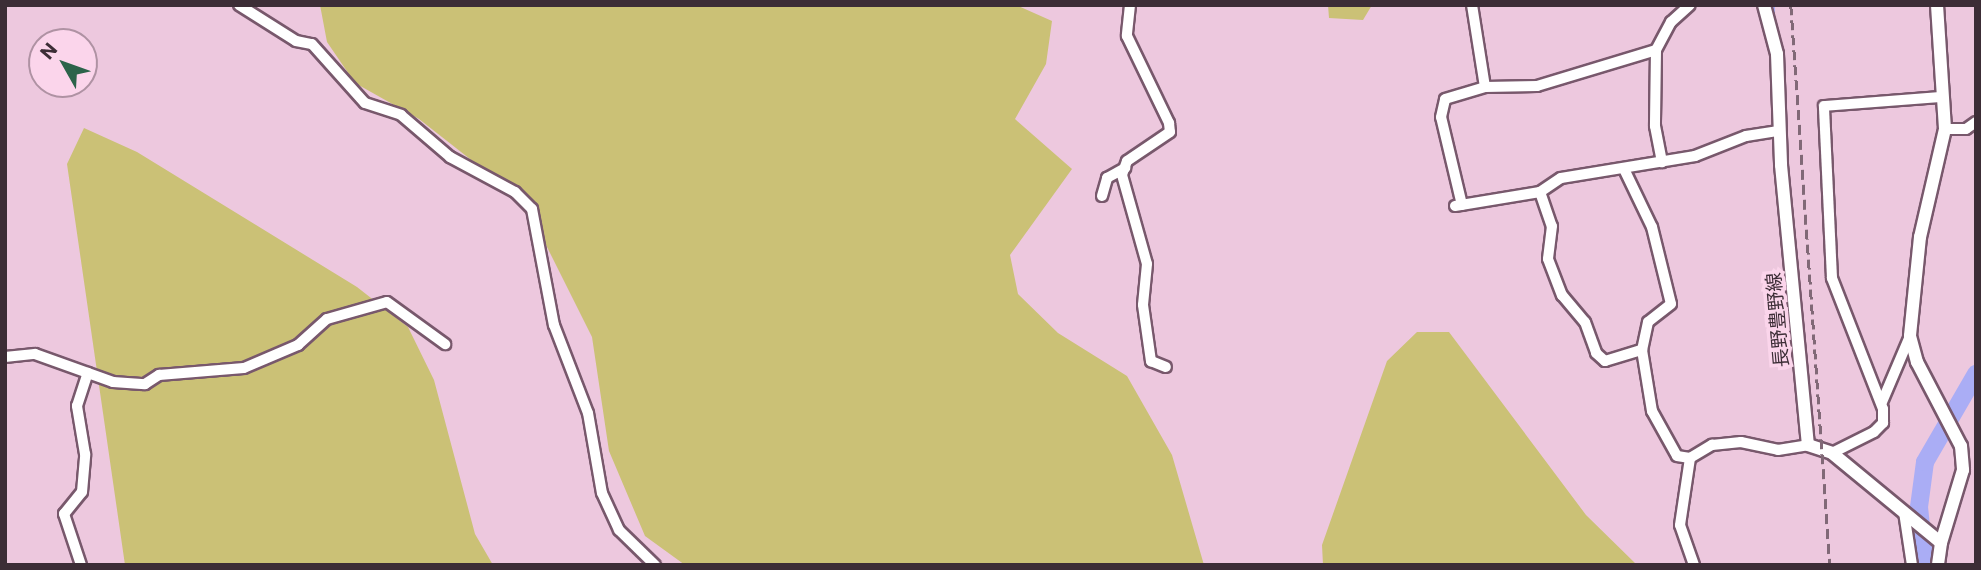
<!DOCTYPE html>
<html>
<head>
<meta charset="utf-8">
<style>
	body { margin:0 }
	#map { position:relative; width:1981px; height:570px; overflow:hidden; background:#edc8de; font-family:Commissioner,"Noto Sans JP",sans-serif }
	div>[style] { position:absolute }
	.green>* { inset:0; background:#cbc176 }
	.stream>* { height:2.5px; margin:-1.25px; padding:0 1.25px; transform-origin:1.25px; border-radius:1.25px; background:#aaadf5 }
	.river>* { height:18px; margin:-9px; padding:0 9px; transform-origin:9px; border-radius:9px; background:#aaadf5 }
	.roads { filter:drop-shadow(2px 0 #78586c) drop-shadow(-2px 0 #78586c) drop-shadow(0 2px #78586c) drop-shadow(0 -2px #78586c) }
	.minor>* { height:10px; margin:-5px; padding:0 5px; transform-origin:5px; border-radius:5px; background:#fff }
	.tertiary>* { height:12px; margin:-6px; padding:0 6px; transform-origin:6px; border-radius:6px; background:#fff }
	.secondary>* { height:12px; margin:-6px; padding:0 6px; transform-origin:6px; border-radius:6px; background:#fff }
	.rail>* { height:2.5px; margin-top:-1.25px; transform-origin:0; background:repeating-linear-gradient(90deg,#816977 0 10px,transparent 0 15px) }
	span { translate:-50% -50%; white-space:nowrap; text-align:center; line-height:1.15; -webkit-text-stroke:7px #fbd5eb; paint-order:stroke }
	.street-label { font-size:19px; color:#3c2d36 }
	.frame { position:absolute; inset:0; border:7px solid #3c2d36; pointer-events:none }
	.north { position:absolute; left:28px; top:28px; width:70px; height:70px; box-sizing:border-box; background:#fbd5eb; border:2px solid #af92a3; border-radius:50%; rotate:310deg; font-size:19px; font-weight:700; line-height:28px; text-align:center; color:#3c2d36 }
	.north::after { content:''; display:block; margin:auto; width:24px; height:32px; background:#2c634a; clip-path:polygon(50% 0,100% 100%,50% 72%,0 100%) }
</style>
</head>
<body>
<div id="map">
	<div class="green">
		<i style="clip-path:polygon(320px 5px,1016px 5px,1052px 21px,1046px 64px,1015px 119px,1072px 169px,1010px 255px,1018px 294px,1058px 333px,1127px 376px,1172px 455px,1204px 565px,685px 565px,645px 536px,609px 451px,592px 337px,537px 227px,498px 181px,419px 119px,355px 83px,327px 42px)"></i>
		<i style="clip-path:polygon(1328px 5px,1372px 5px,1363px 20px,1329px 18px)"></i>
		<i style="clip-path:polygon(84px 128px,137px 152px,357px 287px,408px 327px,434px 380px,475px 534px,493px 565px,125px 565px,67px 164px)"></i>
		<i style="clip-path:polygon(1417px 332px,1449px 332px,1586px 515px,1637px 565px,1323px 565px,1322px 545px,1387px 361px)"></i>
	</div>
	<div class="stream">
		<i style="left:1773px;top:17px;width:12px;rotate:-90deg"></i>
	</div>
	<div class="river">
		<i style="left:1925px;top:565px;width:58px;rotate:-95.9deg"></i>
		<i style="left:1919px;top:507px;width:45px;rotate:-82.4deg"></i>
		<i style="left:1925px;top:462px;width:102px;rotate:-59.9deg"></i>
	</div>
	<div class="roads">
		<div class="minor">
			<i style="left:239px;top:5px;width:67px;rotate:32.3deg"></i>
			<i style="left:296px;top:41px;width:16px;rotate:11deg"></i>
			<i style="left:312px;top:44px;width:79px;rotate:48.1deg"></i>
			<i style="left:365px;top:103px;width:38px;rotate:18deg"></i>
			<i style="left:401px;top:115px;width:65px;rotate:40.6deg"></i>
			<i style="left:450px;top:157px;width:74px;rotate:28.3deg"></i>
			<i style="left:515px;top:192px;width:24px;rotate:45deg"></i>
			<i style="left:532px;top:209px;width:118px;rotate:79.3deg"></i>
			<i style="left:554px;top:325px;width:94px;rotate:68.9deg"></i>
			<i style="left:588px;top:413px;width:81px;rotate:80.1deg"></i>
			<i style="left:602px;top:493px;width:41px;rotate:65.3deg"></i>
			<i style="left:619px;top:530px;width:50px;rotate:44.2deg"></i>
			<i style="left:1130px;top:5px;width:31px;rotate:96deg"></i>
			<i style="left:1127px;top:36px;width:97px;rotate:64.2deg"></i>
			<i style="left:1169px;top:123px;width:9px;rotate:84deg"></i>
			<i style="left:1170px;top:132px;width:52px;rotate:146deg"></i>
			<i style="left:1127px;top:161px;width:15px;rotate:110deg"></i>
			<i style="left:1122px;top:175px;width:92px;rotate:74.3deg"></i>
			<i style="left:1147px;top:264px;width:41px;rotate:95.6deg"></i>
			<i style="left:1143px;top:305px;width:57px;rotate:81.9deg"></i>
			<i style="left:1151px;top:361px;width:16px;rotate:22deg"></i>
			<i style="left:1656px;top:50px;width:76px;rotate:90.8deg"></i>
			<i style="left:1655px;top:126px;width:37px;rotate:79deg"></i>
			<i style="left:1485px;top:87px;width:52px;rotate:-1.1deg"></i>
			<i style="left:1537px;top:86px;width:124px;rotate:-16.8deg"></i>
			<i style="left:1656px;top:50px;width:32px;rotate:-62deg"></i>
			<i style="left:1671px;top:22px;width:25px;rotate:-42deg"></i>
			<i style="left:1945px;top:129px;width:21px"></i>
			<i style="left:1966px;top:129px;width:12px;rotate:-35deg"></i>
			<i style="left:1625px;top:171px;width:62px;rotate:64.3deg"></i>
			<i style="left:1652px;top:227px;width:79px;rotate:76.1deg"></i>
			<i style="left:1671px;top:304px;width:29px;rotate:142deg"></i>
			<i style="left:1648px;top:322px;width:29px;rotate:102deg"></i>
			<i style="left:1642px;top:350px;width:62px;rotate:80.7deg"></i>
			<i style="left:1652px;top:411px;width:51px;rotate:60.9deg"></i>
			<i style="left:1677px;top:456px;width:13px;rotate:9deg"></i>
			<i style="left:1540px;top:192px;width:36px;rotate:71deg"></i>
			<i style="left:1552px;top:226px;width:33px;rotate:97deg"></i>
			<i style="left:1548px;top:259px;width:39px;rotate:69deg"></i>
			<i style="left:1562px;top:295px;width:35px;rotate:50deg"></i>
			<i style="left:1585px;top:322px;width:33px;rotate:70deg"></i>
			<i style="left:1596px;top:353px;width:12px;rotate:42deg"></i>
			<i style="left:1605px;top:361px;width:39px;rotate:-17deg"></i>
			<i style="left:1102px;top:196px;width:19px;rotate:-74deg"></i>
			<i style="left:1107px;top:178px;width:21px;rotate:-29deg"></i>
			<i style="left:1462px;top:205px;width:90px;rotate:-103.4deg"></i>
			<i style="left:1441px;top:117px;width:18px;rotate:-77deg"></i>
			<i style="left:1445px;top:99px;width:42px;rotate:-16.7deg"></i>
			<i style="left:1485px;top:87px;width:83px;rotate:-99deg"></i>
			<i style="left:1455px;top:206px;width:86px;rotate:-9.4deg"></i>
			<i style="left:1540px;top:192px;width:25px;rotate:-34deg"></i>
			<i style="left:1561px;top:178px;width:136px;rotate:-9.3deg"></i>
			<i style="left:1695px;top:156px;width:55px;rotate:-21.4deg"></i>
			<i style="left:1746px;top:136px;width:33px;rotate:-9deg"></i>
			<i style="left:5px;top:357px;width:30px;rotate:-6deg"></i>
			<i style="left:35px;top:354px;width:83px;rotate:19.7deg"></i>
			<i style="left:113px;top:382px;width:32px;rotate:4deg"></i>
			<i style="left:145px;top:384px;width:17px;rotate:-33deg"></i>
			<i style="left:159px;top:375px;width:85px;rotate:-4.7deg"></i>
			<i style="left:244px;top:368px;width:59px;rotate:-23.1deg"></i>
			<i style="left:298px;top:345px;width:39px;rotate:-42deg"></i>
			<i style="left:327px;top:319px;width:62px;rotate:-15.8deg"></i>
			<i style="left:387px;top:302px;width:72px;rotate:35.9deg"></i>
			<i style="left:1882px;top:402px;width:72px;rotate:-67deg"></i>
			<i style="left:1832px;top:453px;width:47px;rotate:-26.6deg"></i>
			<i style="left:1874px;top:432px;width:13px;rotate:-45deg"></i>
			<i style="left:1883px;top:423px;width:14px;rotate:-90deg"></i>
			<i style="left:1883px;top:409px;width:141px;rotate:-111.3deg"></i>
			<i style="left:1832px;top:278px;width:172px;rotate:-92.7deg"></i>
			<i style="left:1824px;top:106px;width:118px;rotate:-4.4deg"></i>
			<i style="left:1904px;top:512px;width:54px;rotate:81.4deg"></i>
			<i style="left:81px;top:565px;width:54px;rotate:-108.4deg"></i>
			<i style="left:64px;top:514px;width:28px;rotate:-51deg"></i>
			<i style="left:82px;top:492px;width:38px;rotate:-85deg"></i>
			<i style="left:85px;top:454px;width:49px;rotate:-99.5deg"></i>
			<i style="left:77px;top:406px;width:35px;rotate:-72deg"></i>
			<i style="left:1694px;top:565px;width:42px;rotate:-109.3deg"></i>
			<i style="left:1680px;top:525px;width:68px;rotate:-81.5deg"></i>
			<i style="left:1690px;top:458px;width:26px;rotate:-31deg"></i>
			<i style="left:1712px;top:445px;width:29px;rotate:-6deg"></i>
			<i style="left:1741px;top:442px;width:38px;rotate:12deg"></i>
			<i style="left:1778px;top:450px;width:30px;rotate:-9deg"></i>
		</div>
		<div class="tertiary">
			<i style="left:1937px;top:5px;width:124px;rotate:86.3deg"></i>
			<i style="left:1945px;top:129px;width:111px;rotate:103deg"></i>
			<i style="left:1920px;top:237px;width:100px;rotate:95.8deg"></i>
			<i style="left:1910px;top:336px;width:27px;rotate:75deg"></i>
			<i style="left:1917px;top:362px;width:95px;rotate:62.4deg"></i>
			<i style="left:1961px;top:446px;width:24px;rotate:85deg"></i>
			<i style="left:1963px;top:470px;width:76px;rotate:106.8deg"></i>
		</div>
		<div class="secondary">
			<i style="left:1764px;top:5px;width:51px;rotate:75.1deg"></i>
			<i style="left:1777px;top:54px;width:111px;rotate:87.9deg"></i>
			<i style="left:1781px;top:165px;width:281px;rotate:84.5deg"></i>
			<i style="left:1808px;top:445px;width:25px;rotate:18deg"></i>
			<i style="left:1832px;top:453px;width:141px;rotate:39.5deg"></i>
			<i style="left:1941px;top:543px;width:22px;rotate:98deg"></i>
		</div>
	</div>
	<div class="rail">
		<i style="left:1791px;top:5px;width:561px;rotate:86.02deg"></i>
	</div>
	<div class="street-label">
		<span style="left:1777px;top:320px;rotate:-95deg">長野豊野線</span>
	</div>
	<div class="frame"></div>
	<div class="north">N</div>
</div>
</body>
</html>
